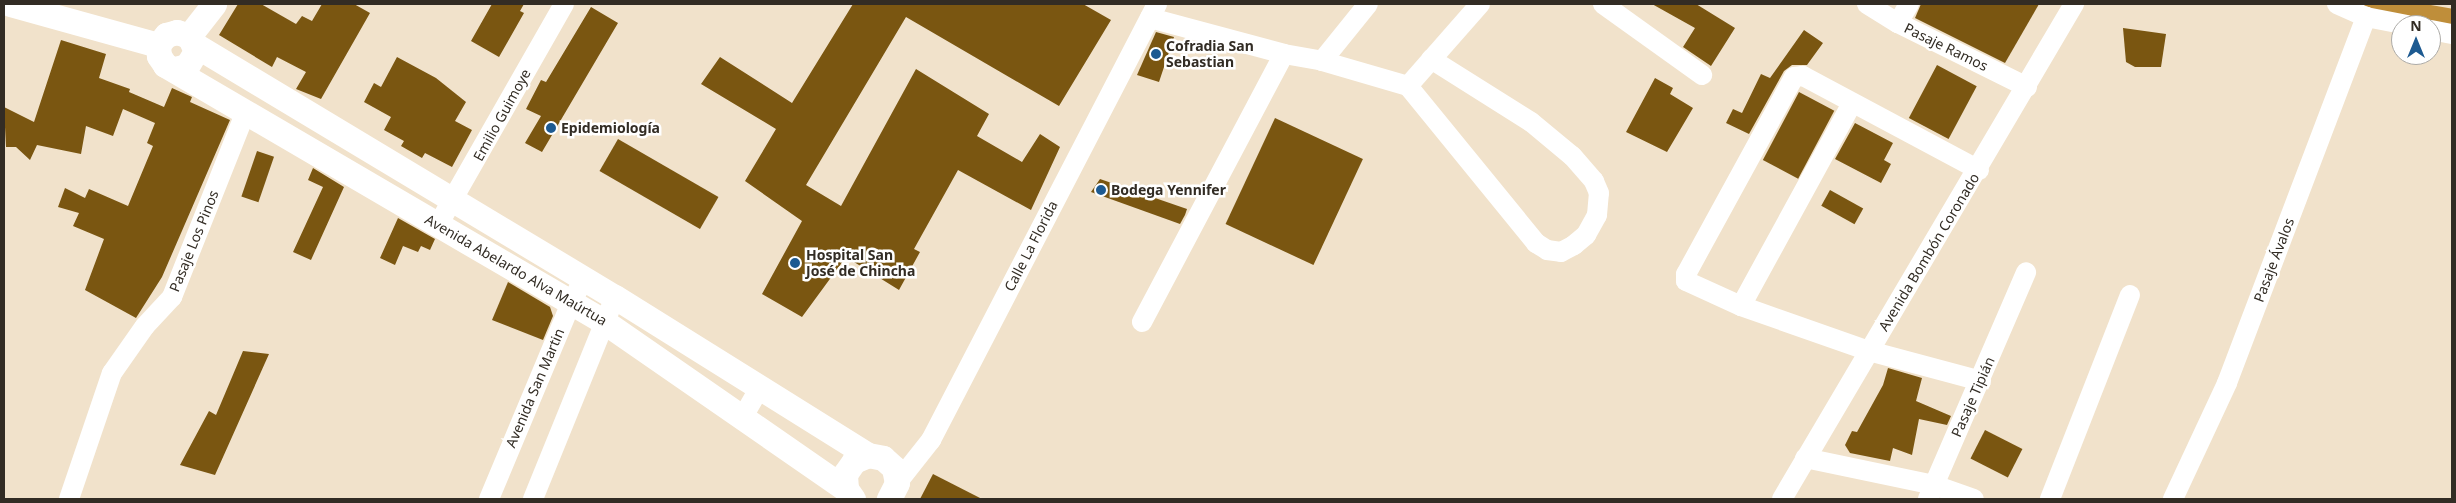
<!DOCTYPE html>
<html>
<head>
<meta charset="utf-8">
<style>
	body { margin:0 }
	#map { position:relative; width:2456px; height:503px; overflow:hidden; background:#f1e2cb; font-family:"Noto Sans",sans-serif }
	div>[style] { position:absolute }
	.canal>* { height:21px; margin:-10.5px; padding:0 10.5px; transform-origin:10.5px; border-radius:10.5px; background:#bf8e3a }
	.building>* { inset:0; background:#7a5611; transform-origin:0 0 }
	.minor>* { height:20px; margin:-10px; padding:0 10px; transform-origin:10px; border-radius:10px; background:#fff }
	.tertiary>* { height:25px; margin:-12.5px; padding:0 12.5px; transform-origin:12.5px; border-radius:12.5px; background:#fff }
	.dots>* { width:14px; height:14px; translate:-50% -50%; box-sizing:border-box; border:2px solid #fff; border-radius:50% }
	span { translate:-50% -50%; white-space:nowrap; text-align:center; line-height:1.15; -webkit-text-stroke:5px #fff; paint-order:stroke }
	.poi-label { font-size:14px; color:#322c24; font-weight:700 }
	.left { translate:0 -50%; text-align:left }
	.street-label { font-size:14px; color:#322c24 }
	.frame { position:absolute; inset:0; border:5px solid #322c24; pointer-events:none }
	.north { position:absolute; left:2391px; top:15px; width:50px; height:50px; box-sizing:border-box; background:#fff; border:1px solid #adaba7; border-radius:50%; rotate:0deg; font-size:14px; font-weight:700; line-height:20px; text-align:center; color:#322c24 }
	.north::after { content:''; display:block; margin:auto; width:18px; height:22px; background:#1d5a91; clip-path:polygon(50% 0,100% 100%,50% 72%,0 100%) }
</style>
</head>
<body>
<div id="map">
	<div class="canal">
		<i style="left:2366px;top:4px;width:87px;rotate:9.9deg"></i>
	</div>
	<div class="building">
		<i style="clip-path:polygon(238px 4px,261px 4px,296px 24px,302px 16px,312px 21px,322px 4px,354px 4px,370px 13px,321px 99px,296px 89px,306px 72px,277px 57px,272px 67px,219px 35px)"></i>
		<i style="clip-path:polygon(492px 4px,524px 4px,520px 11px,524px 13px,499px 57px,471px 41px)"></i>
		<i style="clip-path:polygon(853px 4px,1083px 4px,1111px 20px,1059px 106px,906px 17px,806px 185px,841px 206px,916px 69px,989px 114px,977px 136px,1022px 162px,1040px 134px,1060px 147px,1031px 210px,958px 170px,914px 249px,920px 252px,899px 290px,846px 257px,802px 317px,762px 294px,802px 221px,745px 181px,776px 129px,701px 84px,720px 57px,792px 103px)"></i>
		<i style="clip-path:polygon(1652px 4px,1696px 4px,1735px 28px,1711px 66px,1683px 47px,1695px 28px)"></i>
		<i style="clip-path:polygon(1921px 4px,2039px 4px,2005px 63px,1915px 18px)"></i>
		<i style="clip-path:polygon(591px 7px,618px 23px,542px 152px,525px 143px,541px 116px,526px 109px,541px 80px,546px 82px)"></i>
		<i style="clip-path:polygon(2123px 28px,2166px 34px,2161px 67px,2135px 67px,2126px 62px)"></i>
		<i style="clip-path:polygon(1804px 30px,1823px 43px,1807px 65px,1792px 65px,1784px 71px,1749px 134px,1726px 123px,1733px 109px,1742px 113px,1761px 74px,1770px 78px)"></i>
		<i style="clip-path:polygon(1156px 32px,1174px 37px,1159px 82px,1137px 75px)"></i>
		<i style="clip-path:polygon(61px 40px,106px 54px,99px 78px,130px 89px,129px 92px,164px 107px,172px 88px,192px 97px,190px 102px,230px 120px,162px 277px,136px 318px,85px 290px,104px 239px,73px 226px,79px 213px,58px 207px,65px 188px,85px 198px,89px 189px,128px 206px,153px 146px,147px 143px,155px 123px,123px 109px,113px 136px,86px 126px,81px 154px,37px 145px,30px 160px,16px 147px,6px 147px,4px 107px,34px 122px)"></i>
		<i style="clip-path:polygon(397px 57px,436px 78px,466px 102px,455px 121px,472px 130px,452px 167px,425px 153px,422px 158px,401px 146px,404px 141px,384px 130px,391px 117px,364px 102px,374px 83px,381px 87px)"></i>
		<i style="left:1937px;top:65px;width:45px;height:60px;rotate:28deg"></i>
		<i style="clip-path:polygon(1655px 78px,1673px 88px,1670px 94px,1693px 108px,1667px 152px,1626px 132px)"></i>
		<i style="left:1799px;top:92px;width:40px;height:77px;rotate:28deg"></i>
		<i style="left:1275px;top:118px;width:97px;height:117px;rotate:25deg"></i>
		<i style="clip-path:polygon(1855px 123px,1893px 143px,1884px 160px,1891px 164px,1881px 183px,1835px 159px)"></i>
		<i style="left:618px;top:139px;width:116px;height:37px;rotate:30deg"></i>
		<i style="left:257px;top:151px;width:18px;height:48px;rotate:19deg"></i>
		<i style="clip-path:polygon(313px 168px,344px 187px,311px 260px,293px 252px,323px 187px,308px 180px)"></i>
		<i style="clip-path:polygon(1100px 179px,1187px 209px,1185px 215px,1180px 224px,1091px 192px)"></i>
		<i style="left:1830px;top:190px;width:38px;height:18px;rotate:29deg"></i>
		<i style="clip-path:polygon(398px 218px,435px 239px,430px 250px,421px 246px,418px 252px,403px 246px,395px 265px,380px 258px)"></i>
		<i style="clip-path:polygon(508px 282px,550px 307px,553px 316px,543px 340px,492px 320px)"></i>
		<i style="clip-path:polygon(243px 351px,269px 354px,215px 475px,180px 465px,209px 411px,216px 415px)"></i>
		<i style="clip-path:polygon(1888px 368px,1922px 378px,1916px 401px,1951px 416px,1947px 425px,1919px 419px,1912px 455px,1893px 448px,1890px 461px,1850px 453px,1845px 445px,1852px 431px,1857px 432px,1883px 385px)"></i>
		<i style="left:1985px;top:430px;width:42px;height:32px;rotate:27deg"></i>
		<i style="clip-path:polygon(933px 474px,982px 499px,920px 499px)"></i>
	</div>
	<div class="minor">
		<i style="left:1603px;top:4px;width:122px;rotate:35.6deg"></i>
		<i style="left:1867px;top:4px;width:36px;rotate:32deg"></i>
		<i style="left:1898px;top:23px;width:144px;rotate:26.4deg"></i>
		<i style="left:2337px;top:4px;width:32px;rotate:24deg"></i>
		<i style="left:2366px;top:17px;width:42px;rotate:11deg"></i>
		<i style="left:1150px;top:18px;width:139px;rotate:15deg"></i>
		<i style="left:1284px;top:54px;width:39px;rotate:10deg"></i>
		<i style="left:1322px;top:61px;width:90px;rotate:16.2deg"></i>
		<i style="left:1408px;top:86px;width:203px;rotate:50.8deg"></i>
		<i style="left:1536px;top:243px;width:13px;rotate:32deg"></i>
		<i style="left:1547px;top:250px;width:14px;rotate:8deg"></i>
		<i style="left:1561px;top:252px;width:15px;rotate:-28deg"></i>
		<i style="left:1574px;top:245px;width:16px;rotate:-40deg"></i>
		<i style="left:1586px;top:235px;width:23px;rotate:-61deg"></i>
		<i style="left:1597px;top:215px;width:22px;rotate:-85deg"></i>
		<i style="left:1599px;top:193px;width:13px;rotate:-113deg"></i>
		<i style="left:1594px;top:181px;width:33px;rotate:-131deg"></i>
		<i style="left:1572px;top:156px;width:53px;rotate:-140.3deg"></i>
		<i style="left:1531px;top:122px;width:118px;rotate:-147.8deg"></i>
		<i style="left:1898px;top:23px;width:22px;rotate:-60deg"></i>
		<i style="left:2431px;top:30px;width:21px;rotate:11deg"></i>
		<i style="left:1322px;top:61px;width:73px;rotate:-51.1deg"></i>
		<i style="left:1408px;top:86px;width:109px;rotate:-48.7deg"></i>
		<i style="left:1979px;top:170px;width:200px;rotate:-151.9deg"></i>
		<i style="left:1803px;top:76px;width:9px;rotate:174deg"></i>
		<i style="left:1794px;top:77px;width:225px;rotate:118.7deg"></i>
		<i style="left:1686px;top:274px;width:7px;rotate:90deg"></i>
		<i style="left:1686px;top:281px;width:60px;rotate:24.4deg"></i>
		<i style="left:1741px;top:306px;width:136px;rotate:19.4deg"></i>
		<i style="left:1869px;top:351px;width:116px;rotate:15deg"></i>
		<i style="left:438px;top:225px;width:254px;rotate:-60.3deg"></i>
		<i style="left:1741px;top:306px;width:231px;rotate:-61.3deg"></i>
		<i style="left:1142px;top:322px;width:303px;rotate:-62.1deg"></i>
		<i style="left:744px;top:415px;width:32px;rotate:-60deg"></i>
		<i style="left:1805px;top:458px;width:132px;rotate:11.8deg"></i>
		<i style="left:1934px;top:485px;width:42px;rotate:19.3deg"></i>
		<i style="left:897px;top:483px;width:55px;rotate:-51.7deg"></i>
		<i style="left:931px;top:440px;width:491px;rotate:-62.6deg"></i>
		<i style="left:69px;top:499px;width:133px;rotate:-71.2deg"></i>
		<i style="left:112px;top:373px;width:57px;rotate:-54.9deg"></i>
		<i style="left:145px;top:326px;width:40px;rotate:-47deg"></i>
		<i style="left:172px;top:297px;width:200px;rotate:-68.3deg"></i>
		<i style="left:489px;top:499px;width:212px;rotate:-67.3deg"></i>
		<i style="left:571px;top:303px;width:27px;rotate:-62deg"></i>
		<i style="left:533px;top:499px;width:218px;rotate:-67.9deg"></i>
		<i style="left:1782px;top:499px;width:575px;rotate:-59.46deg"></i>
		<i style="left:1928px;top:499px;width:247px;rotate:-66.6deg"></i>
		<i style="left:2050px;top:499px;width:219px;rotate:-68.6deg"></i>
		<i style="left:2173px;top:499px;width:128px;rotate:-65deg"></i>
		<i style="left:2227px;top:383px;width:392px;rotate:-69.2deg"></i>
	</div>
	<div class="tertiary">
		<i style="left:10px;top:4px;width:154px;rotate:15.5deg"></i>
		<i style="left:189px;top:36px;width:41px;rotate:-52deg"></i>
		<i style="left:195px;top:45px;width:490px;rotate:31deg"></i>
		<i style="left:615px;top:297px;width:298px;rotate:32deg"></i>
		<i style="left:175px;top:69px;width:12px;rotate:-14deg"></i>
		<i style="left:187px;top:66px;width:17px;rotate:-59deg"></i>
		<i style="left:196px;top:51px;width:17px;rotate:-115deg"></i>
		<i style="left:189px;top:36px;width:13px;rotate:-162deg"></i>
		<i style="left:177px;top:32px;width:11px;rotate:165deg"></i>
		<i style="left:166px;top:35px;width:13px;rotate:129deg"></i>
		<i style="left:158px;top:45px;width:11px;rotate:85deg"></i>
		<i style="left:159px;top:56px;width:11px;rotate:56deg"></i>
		<i style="left:165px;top:65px;width:507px;rotate:30.31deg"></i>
		<i style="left:603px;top:321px;width:295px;rotate:34.7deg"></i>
		<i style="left:853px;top:499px;width:12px;rotate:-125deg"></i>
		<i style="left:846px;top:489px;width:15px;rotate:-94deg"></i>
		<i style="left:845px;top:474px;width:16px;rotate:-55deg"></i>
		<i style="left:854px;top:461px;width:15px;rotate:-23deg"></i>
		<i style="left:868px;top:455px;width:15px;rotate:11deg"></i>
		<i style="left:883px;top:458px;width:15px;rotate:42deg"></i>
		<i style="left:894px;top:468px;width:15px;rotate:79deg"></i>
		<i style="left:897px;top:483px;width:18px;rotate:117deg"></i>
	</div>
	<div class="dots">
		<i style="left:1156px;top:54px;background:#1d5a91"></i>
		<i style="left:551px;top:128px;background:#1d5a91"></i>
		<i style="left:1101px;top:190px;background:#1d5a91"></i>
		<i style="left:795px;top:263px;background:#1d5a91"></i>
	</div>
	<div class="poi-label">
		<span class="left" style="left:1166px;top:54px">Cofradia San<br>Sebastian</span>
		<span class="left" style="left:561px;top:128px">Epidemiología</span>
		<span class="left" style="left:1111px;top:190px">Bodega Yennifer</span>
		<span class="left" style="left:806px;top:263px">Hospital San<br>José de Chincha</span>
	</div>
	<div class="street-label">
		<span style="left:1946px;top:47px;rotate:26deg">Pasaje Ramos</span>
		<span style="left:502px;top:115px;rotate:-61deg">Emilio Guimoye</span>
		<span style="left:194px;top:241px;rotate:-68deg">Pasaje Los Pinos</span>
		<span style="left:1031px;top:246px;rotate:-63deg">Calle La Florida</span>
		<span style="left:1929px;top:252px;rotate:-59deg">Avenida Bombón Coronado</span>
		<span style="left:2274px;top:260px;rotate:-69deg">Pasaje Ávalos</span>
		<span style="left:516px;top:270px;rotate:30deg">Avenida Abelardo Alva Maúrtua</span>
		<span style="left:535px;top:388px;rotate:-67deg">Avenida San Martin</span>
		<span style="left:1973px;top:397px;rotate:-66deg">Pasaje Tipián</span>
	</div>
	<div class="frame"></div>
	<div class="north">N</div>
</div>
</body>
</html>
